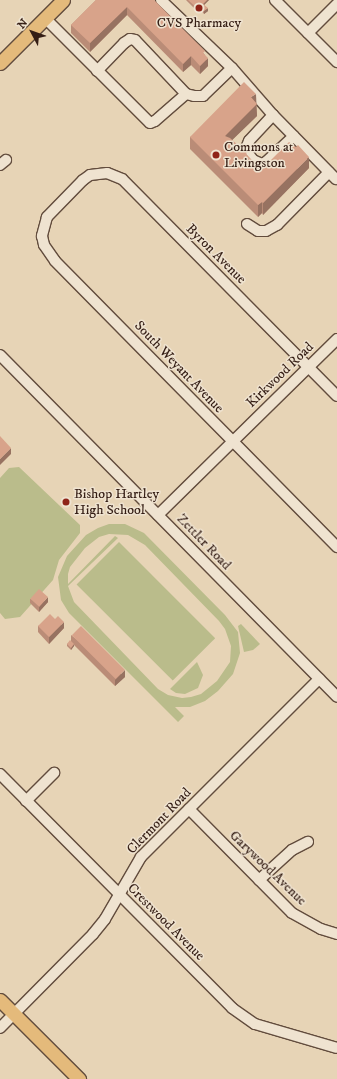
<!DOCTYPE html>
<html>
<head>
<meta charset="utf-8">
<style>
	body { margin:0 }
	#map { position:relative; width:337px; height:1079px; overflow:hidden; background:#e7d4b6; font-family:"IM FELL DW Pica",serif }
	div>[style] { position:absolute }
	.green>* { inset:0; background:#babc8b; transform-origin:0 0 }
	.roads { filter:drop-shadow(1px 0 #624c3d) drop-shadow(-1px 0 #624c3d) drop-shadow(0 1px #624c3d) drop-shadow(0 -1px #624c3d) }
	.minor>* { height:10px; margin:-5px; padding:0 5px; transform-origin:5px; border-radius:5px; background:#efe3d0 }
	.major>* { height:13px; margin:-6.5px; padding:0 6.5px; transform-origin:6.5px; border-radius:6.5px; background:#e4ba7b }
	.wall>* { inset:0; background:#ba8c77 }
	.shaded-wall>* { inset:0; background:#977261 }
	.building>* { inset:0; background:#d8a38a; transform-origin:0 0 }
	.dots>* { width:11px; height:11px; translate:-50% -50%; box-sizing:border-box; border:2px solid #efe3d0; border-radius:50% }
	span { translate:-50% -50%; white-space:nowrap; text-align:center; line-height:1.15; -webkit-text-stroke:3px #efe3d0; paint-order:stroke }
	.poi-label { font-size:14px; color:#351e15 }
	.left { translate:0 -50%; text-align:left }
	.street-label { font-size:14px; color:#351e15 }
	.north { position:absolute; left:12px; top:12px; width:40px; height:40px; -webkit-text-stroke:3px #efe3d0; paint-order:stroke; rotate:311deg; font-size:11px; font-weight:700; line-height:16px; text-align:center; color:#351e15 }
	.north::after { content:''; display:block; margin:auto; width:14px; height:18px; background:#351e15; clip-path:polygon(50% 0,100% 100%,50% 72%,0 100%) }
</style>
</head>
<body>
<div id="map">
	<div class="green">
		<i style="clip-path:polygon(19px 467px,80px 525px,80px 533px,59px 560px,53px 580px,20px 617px,5px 619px,0 613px,0 478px,9px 468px)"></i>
		<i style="clip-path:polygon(evenodd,109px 524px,125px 524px,144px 533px,225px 615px,238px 632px,240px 653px,233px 674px,218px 691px,205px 701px,190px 707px,175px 707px,184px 716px,178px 722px,69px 613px,61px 600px,58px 577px,67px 556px,86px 535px,98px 528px,109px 524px,109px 534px,128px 535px,145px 545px,219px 621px,225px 629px,231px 646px,230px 662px,217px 681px,201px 694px,191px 697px,182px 698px,168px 695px,158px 689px,74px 602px,68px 586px,118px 538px,115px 536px,68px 584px,68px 574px,70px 567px,85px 548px,99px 537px,109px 534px)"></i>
		<i style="left:119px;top:542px;width:136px;height:60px;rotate:45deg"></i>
		<i style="clip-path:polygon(241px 624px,260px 644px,253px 650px,244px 652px,238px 626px)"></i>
		<i style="clip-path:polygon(197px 662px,203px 675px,198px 688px,185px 694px,176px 693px,170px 689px)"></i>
	</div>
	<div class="roads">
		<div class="minor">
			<i style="left:161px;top:0;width:98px;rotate:43.8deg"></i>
			<i style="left:232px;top:68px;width:62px;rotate:48.9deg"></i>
			<i style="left:273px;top:115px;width:90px;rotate:45.5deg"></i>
			<i style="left:275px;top:0;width:88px;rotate:45deg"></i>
			<i style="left:45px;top:18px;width:148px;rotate:45deg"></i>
			<i style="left:150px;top:123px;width:5px;rotate:-22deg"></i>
			<i style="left:155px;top:121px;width:41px;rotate:-41.1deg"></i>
			<i style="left:186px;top:94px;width:8px;rotate:14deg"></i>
			<i style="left:194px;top:96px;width:9px"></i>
			<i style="left:203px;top:96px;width:40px;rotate:-44deg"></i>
			<i style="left:308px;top:33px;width:41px;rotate:-45deg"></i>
			<i style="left:97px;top:71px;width:39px;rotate:-46deg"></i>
			<i style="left:124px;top:43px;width:7px;rotate:-34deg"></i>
			<i style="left:130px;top:39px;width:5px;rotate:11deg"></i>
			<i style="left:135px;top:40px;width:74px;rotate:46.6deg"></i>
			<i style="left:273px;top:115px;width:35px;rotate:133deg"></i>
			<i style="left:249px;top:141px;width:8px;rotate:113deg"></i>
			<i style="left:246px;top:148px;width:4px;rotate:76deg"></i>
			<i style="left:247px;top:152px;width:10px;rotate:53deg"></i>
			<i style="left:253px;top:160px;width:10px;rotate:24deg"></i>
			<i style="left:262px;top:164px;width:4px;rotate:-27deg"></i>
			<i style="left:266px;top:162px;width:38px;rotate:-43deg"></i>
			<i style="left:0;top:165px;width:8px;rotate:-40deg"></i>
			<i style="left:247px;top:224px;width:13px;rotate:32deg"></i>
			<i style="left:258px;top:231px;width:8px"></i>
			<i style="left:266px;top:231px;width:13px;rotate:-29deg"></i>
			<i style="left:277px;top:225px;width:74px;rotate:-45.5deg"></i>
			<i style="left:0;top:355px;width:480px;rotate:45.4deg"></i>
			<i style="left:337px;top:396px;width:305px;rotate:-134.7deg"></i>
			<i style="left:122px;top:179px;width:16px;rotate:-158deg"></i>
			<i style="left:107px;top:173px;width:17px;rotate:173deg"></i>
			<i style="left:90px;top:175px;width:9px;rotate:144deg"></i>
			<i style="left:83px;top:180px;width:52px;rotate:134.2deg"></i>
			<i style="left:47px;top:217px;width:20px;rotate:105deg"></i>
			<i style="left:42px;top:236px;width:9px;rotate:77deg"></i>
			<i style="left:44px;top:245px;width:19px;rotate:55deg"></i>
			<i style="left:55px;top:261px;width:402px;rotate:45.4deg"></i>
			<i style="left:158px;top:515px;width:251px;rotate:-44.5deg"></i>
			<i style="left:0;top:774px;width:330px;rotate:45.2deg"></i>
			<i style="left:232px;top:1008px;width:28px;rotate:35deg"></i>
			<i style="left:255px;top:1024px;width:85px;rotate:16.3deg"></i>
			<i style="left:26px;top:801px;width:40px;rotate:-45deg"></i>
			<i style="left:189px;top:809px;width:146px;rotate:45.3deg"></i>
			<i style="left:292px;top:913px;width:33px;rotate:29deg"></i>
			<i style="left:321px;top:929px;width:17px;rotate:17deg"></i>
			<i style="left:259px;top:880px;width:45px;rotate:-42.3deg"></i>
			<i style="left:292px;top:850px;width:18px;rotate:-27deg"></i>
			<i style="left:0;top:1028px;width:132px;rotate:-45.3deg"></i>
			<i style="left:93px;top:934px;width:19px;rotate:-51deg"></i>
			<i style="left:105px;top:919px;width:72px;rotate:-59.9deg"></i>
			<i style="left:141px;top:857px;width:252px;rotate:-45deg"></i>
		</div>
		<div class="major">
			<i style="left:0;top:63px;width:89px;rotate:-45deg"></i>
			<i style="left:0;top:1000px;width:112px;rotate:45deg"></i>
		</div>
	</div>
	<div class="wall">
		<i style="clip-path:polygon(96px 0,154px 0,205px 55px,208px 66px,200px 74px,191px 65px,183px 72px,127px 15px,90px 52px,71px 33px,71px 25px)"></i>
		<i style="clip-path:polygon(186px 0,209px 0,204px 5px,208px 11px,204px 14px,200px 9px,198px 12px)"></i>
		<i style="clip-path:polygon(256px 103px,257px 116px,232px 140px,247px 155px,260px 171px,309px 168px,263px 215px,262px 213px,258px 217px,190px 149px,190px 137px)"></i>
		<i style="clip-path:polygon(30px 599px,48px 602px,39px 612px,30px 603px)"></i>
		<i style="clip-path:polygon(55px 619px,64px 628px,49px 644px,38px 632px,38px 626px)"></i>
		<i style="clip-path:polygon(71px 635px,125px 677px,115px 686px,74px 645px,74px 646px,71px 650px,67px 646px,67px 644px,71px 641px)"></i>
	</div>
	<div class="shaded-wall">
		<i style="clip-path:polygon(207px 0,209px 0,203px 6px,203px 4px)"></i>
		<i style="clip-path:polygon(127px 7px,127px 15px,90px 52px,90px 43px)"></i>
		<i style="clip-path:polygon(208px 8px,208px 11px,204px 14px,204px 11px)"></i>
		<i style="clip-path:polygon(191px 56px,191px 65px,183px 72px,183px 64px)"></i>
		<i style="clip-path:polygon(208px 58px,208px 66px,200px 74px,200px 66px)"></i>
		<i style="clip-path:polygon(256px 94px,257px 116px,225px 147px,225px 136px,251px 97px)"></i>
		<i style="clip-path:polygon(309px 157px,309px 168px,263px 215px,263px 203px)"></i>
		<i style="clip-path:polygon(262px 202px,262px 213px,258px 217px,258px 205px)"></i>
		<i style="clip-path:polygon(11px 448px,11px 454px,0 465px,0 459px)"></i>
		<i style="clip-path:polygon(48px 597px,48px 602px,39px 612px,39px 607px)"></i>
		<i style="clip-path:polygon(64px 622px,64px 628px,49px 644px,49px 637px)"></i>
		<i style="clip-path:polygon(74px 644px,74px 646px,71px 650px,71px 648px)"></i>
		<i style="clip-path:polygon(125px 670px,125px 677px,115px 686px,115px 680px)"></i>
	</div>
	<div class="building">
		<i style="clip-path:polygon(96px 0,154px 0,205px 51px,203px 53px,208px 58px,200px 66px,191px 56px,183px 64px,127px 7px,90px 43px,71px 25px)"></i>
		<i style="clip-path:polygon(188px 0,207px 0,203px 4px,208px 8px,204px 11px,200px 7px,198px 9px)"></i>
		<i style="clip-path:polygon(244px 82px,256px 94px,251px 97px,257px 104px,225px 136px,230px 138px,247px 153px,246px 154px,257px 165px,256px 167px,260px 171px,289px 142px,296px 147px,298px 145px,309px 157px,263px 203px,262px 202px,258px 205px,190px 137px)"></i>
		<i style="clip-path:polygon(0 436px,11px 448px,0 459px)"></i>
		<i style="left:39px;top:589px;width:12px;height:13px;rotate:42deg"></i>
		<i style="clip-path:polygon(50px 614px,55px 619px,58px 616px,64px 622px,49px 637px,38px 626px)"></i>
		<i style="left:81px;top:626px;width:62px;height:13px;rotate:45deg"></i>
		<i style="clip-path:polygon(70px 640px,74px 644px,71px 648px,67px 644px)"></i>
	</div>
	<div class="dots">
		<i style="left:199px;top:8px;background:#8f2418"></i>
		<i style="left:216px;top:155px;background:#8f2418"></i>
		<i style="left:66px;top:502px;background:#8f2418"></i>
	</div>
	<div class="poi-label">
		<span style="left:199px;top:23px">CVS Pharmacy</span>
		<span class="left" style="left:224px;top:155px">Commons at<br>Livingston</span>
		<span class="left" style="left:74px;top:502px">Bishop Hartley<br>High School</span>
	</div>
	<div class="street-label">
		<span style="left:216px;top:254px;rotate:45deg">Byron Avenue</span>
		<span style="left:179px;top:367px;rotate:46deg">South Weyant Avenue</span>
		<span style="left:280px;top:375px;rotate:-44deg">Kirkwood Road</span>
		<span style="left:204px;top:542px;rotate:46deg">Zettler Road</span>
		<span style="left:159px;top:821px;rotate:-46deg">Clermont Road</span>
		<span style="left:268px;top:868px;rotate:44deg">Garywood Avenue</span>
		<span style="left:166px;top:922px;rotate:45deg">Crestwood Avenue</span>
	</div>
	<div class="north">N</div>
</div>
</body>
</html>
